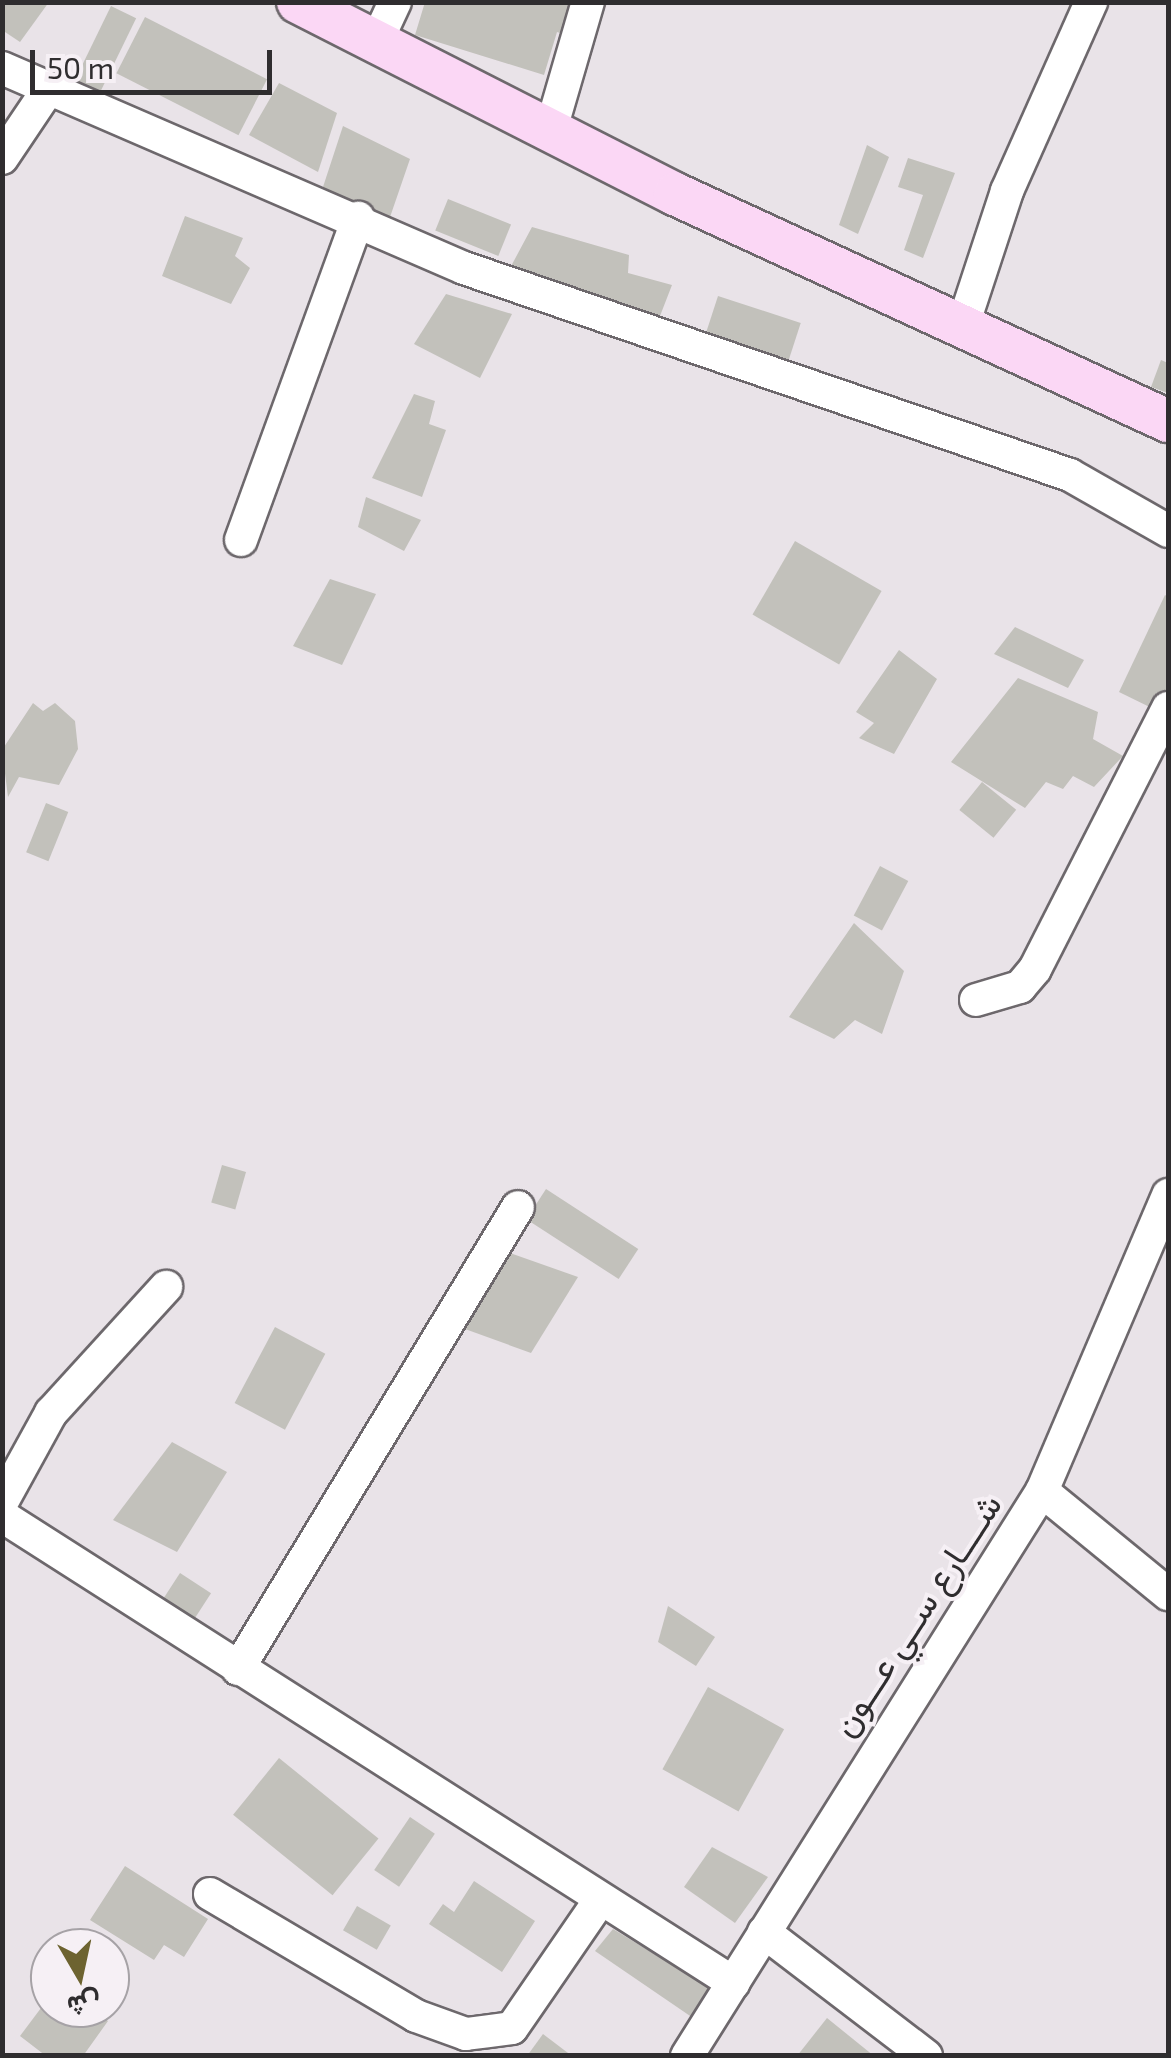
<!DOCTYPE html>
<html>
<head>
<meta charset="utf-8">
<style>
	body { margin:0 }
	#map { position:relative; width:1171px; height:2058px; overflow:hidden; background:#e9e3e8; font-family:"Exo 2",Vazirmatn,sans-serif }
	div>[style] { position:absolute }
	.building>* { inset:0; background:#c2c1bb; transform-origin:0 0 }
	.roads { filter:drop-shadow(2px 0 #6d686c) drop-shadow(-2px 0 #6d686c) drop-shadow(0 2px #6d686c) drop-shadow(0 -2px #6d686c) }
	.minor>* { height:32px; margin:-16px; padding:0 16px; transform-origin:16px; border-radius:16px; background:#fff }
	.major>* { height:42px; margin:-21px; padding:0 21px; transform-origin:21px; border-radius:21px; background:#fbd7f5 }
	span { translate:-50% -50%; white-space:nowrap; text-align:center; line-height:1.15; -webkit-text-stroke:8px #f6f0f5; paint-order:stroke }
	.street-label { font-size:35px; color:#2f2d2f }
	.frame { position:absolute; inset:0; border:5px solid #2f2d2f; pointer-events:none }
	.north { position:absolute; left:30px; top:1928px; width:100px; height:100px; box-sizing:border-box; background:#f6f0f5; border:2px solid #a6a2a6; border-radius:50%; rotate:171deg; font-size:28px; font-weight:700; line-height:40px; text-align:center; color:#2f2d2f }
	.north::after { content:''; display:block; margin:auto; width:35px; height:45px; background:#6d6330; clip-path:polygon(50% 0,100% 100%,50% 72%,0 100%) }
	.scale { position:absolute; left:30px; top:50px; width:242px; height:45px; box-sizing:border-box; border:5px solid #2f2d2f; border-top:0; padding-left:12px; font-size:30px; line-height:35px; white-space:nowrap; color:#2f2d2f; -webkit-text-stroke:8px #f6f0f5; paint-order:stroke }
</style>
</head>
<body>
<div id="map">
	<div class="building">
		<i style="clip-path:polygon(2px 2px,49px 2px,20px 42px,2px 30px)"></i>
		<i style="clip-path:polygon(425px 2px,584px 2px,573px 37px,557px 32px,544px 75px,415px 35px)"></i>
		<i style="left:111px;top:6px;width:28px;height:95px;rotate:26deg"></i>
		<i style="left:145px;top:17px;width:137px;height:63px;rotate:27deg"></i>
		<i style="clip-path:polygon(279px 83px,337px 113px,318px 172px,249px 135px)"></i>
		<i style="clip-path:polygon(343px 126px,410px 159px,389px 220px,321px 193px)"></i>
		<i style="clip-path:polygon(867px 145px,889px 157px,858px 234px,839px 225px)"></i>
		<i style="clip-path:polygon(908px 158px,955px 173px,923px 258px,904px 250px,923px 195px,898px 187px)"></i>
		<i style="left:448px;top:199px;width:68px;height:34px;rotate:22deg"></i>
		<i style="clip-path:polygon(185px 216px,243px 238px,235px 256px,250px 268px,231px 304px,162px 276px)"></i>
		<i style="clip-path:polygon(532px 227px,629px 255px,628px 273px,672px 285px,660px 316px,509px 270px)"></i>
		<i style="clip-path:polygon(446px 294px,512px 314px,480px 378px,414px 344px)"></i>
		<i style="left:718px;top:296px;width:87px;height:40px;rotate:18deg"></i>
		<i style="clip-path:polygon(1161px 360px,1168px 363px,1168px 393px,1151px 387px)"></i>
		<i style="clip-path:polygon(414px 394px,435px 401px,429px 424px,446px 430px,422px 497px,372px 478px)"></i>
		<i style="clip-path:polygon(366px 497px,421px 520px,404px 551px,358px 527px)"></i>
		<i style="left:795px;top:541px;width:100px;height:85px;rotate:30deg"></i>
		<i style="clip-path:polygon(330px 579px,376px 594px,342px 665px,293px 646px)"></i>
		<i style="clip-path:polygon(1165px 595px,1168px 597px,1168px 716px,1119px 692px)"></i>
		<i style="clip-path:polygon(1015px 627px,1084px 660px,1068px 688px,994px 654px)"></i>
		<i style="clip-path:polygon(899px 650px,937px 679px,894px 754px,859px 738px,874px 723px,856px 712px)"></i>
		<i style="clip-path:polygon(1018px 678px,1098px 712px,1093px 739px,1123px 756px,1094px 787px,1073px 776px,1063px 789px,1046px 782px,1025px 808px,951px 762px)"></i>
		<i style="clip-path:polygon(33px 703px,43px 711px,55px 703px,75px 721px,78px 749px,59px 785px,19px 777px,8px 797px,2px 750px)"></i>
		<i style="left:982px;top:782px;width:44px;height:36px;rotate:39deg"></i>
		<i style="left:46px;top:803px;width:24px;height:53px;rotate:22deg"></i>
		<i style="left:880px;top:866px;width:32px;height:56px;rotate:28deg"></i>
		<i style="clip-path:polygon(854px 923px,904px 971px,882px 1034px,855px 1020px,834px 1039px,789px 1017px)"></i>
		<i style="left:222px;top:1165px;width:25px;height:39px;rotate:16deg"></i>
		<i style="left:546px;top:1189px;width:110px;height:36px;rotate:33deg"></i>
		<i style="clip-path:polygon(510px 1253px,578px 1277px,531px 1353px,465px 1329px)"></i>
		<i style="left:275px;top:1327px;width:57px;height:86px;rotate:28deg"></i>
		<i style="clip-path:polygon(172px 1442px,227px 1472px,177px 1552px,113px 1520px)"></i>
		<i style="left:180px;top:1573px;width:37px;height:34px;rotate:33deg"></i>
		<i style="clip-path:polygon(668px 1606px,715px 1637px,696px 1666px,658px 1642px)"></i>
		<i style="left:708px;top:1687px;width:87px;height:94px;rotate:29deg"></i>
		<i style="left:279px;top:1758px;width:128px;height:73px;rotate:39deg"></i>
		<i style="left:410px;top:1817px;width:30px;height:64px;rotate:34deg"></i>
		<i style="clip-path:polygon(712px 1847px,768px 1877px,735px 1923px,684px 1887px)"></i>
		<i style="clip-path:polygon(125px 1866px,208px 1919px,184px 1957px,164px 1945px,154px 1960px,90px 1920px)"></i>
		<i style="clip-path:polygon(474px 1881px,535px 1921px,502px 1972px,429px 1924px,443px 1904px,454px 1912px)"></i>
		<i style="left:357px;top:1906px;width:39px;height:28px;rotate:30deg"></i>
		<i style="clip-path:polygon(613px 1929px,717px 1992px,696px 2020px,595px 1951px)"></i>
		<i style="clip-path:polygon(50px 1996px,50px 2008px,90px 2008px,108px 2021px,83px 2056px,46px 2056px,20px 2036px)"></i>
		<i style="clip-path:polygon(827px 2018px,874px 2056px,797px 2056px)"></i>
		<i style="clip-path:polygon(543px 2034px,572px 2056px,527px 2056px)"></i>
	</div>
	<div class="roads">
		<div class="minor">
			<i style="left:375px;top:45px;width:47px;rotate:-65.1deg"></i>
			<i style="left:2px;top:68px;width:503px;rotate:23.41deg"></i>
			<i style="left:464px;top:268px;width:640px;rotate:18.86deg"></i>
			<i style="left:1070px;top:475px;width:113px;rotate:29.7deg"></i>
			<i style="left:551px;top:129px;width:132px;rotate:-73.8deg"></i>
			<i style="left:2px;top:158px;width:77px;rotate:-56.1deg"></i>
			<i style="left:962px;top:328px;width:144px;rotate:-71.8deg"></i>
			<i style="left:1007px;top:191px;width:207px;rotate:-66deg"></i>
			<i style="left:241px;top:540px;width:343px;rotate:-70deg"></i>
			<i style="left:976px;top:1000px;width:46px;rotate:-16.5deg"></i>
			<i style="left:1020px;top:987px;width:23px;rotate:-50deg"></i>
			<i style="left:1035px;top:969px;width:293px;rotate:-63deg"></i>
			<i style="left:1042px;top:1491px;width:163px;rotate:39.3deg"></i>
			<i style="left:2px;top:1502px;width:102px;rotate:-61.2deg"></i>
			<i style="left:51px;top:1413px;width:171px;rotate:-47.6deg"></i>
			<i style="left:2px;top:1516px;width:868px;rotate:32.54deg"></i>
			<i style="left:238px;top:1669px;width:540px;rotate:-58.78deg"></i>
			<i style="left:210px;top:1894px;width:239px;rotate:30.6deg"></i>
			<i style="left:416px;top:2016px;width:53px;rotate:19.8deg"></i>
			<i style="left:466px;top:2034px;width:46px;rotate:-7.4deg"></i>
			<i style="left:512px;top:2028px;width:155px;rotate:-55.5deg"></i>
			<i style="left:764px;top:1932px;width:204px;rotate:37.4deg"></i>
			<i style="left:687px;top:2056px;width:667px;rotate:-57.86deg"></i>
			<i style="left:1042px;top:1491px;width:322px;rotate:-66.9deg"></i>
		</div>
		<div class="major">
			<i style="left:298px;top:2px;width:423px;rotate:27deg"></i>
			<i style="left:675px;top:194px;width:543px;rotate:24.72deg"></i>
		</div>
	</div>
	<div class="street-label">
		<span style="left:915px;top:1614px;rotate:-57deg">شــــارع ســي عـــون</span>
	</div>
	<div class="frame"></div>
	<div class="north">ش</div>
	<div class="scale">50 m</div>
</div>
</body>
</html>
